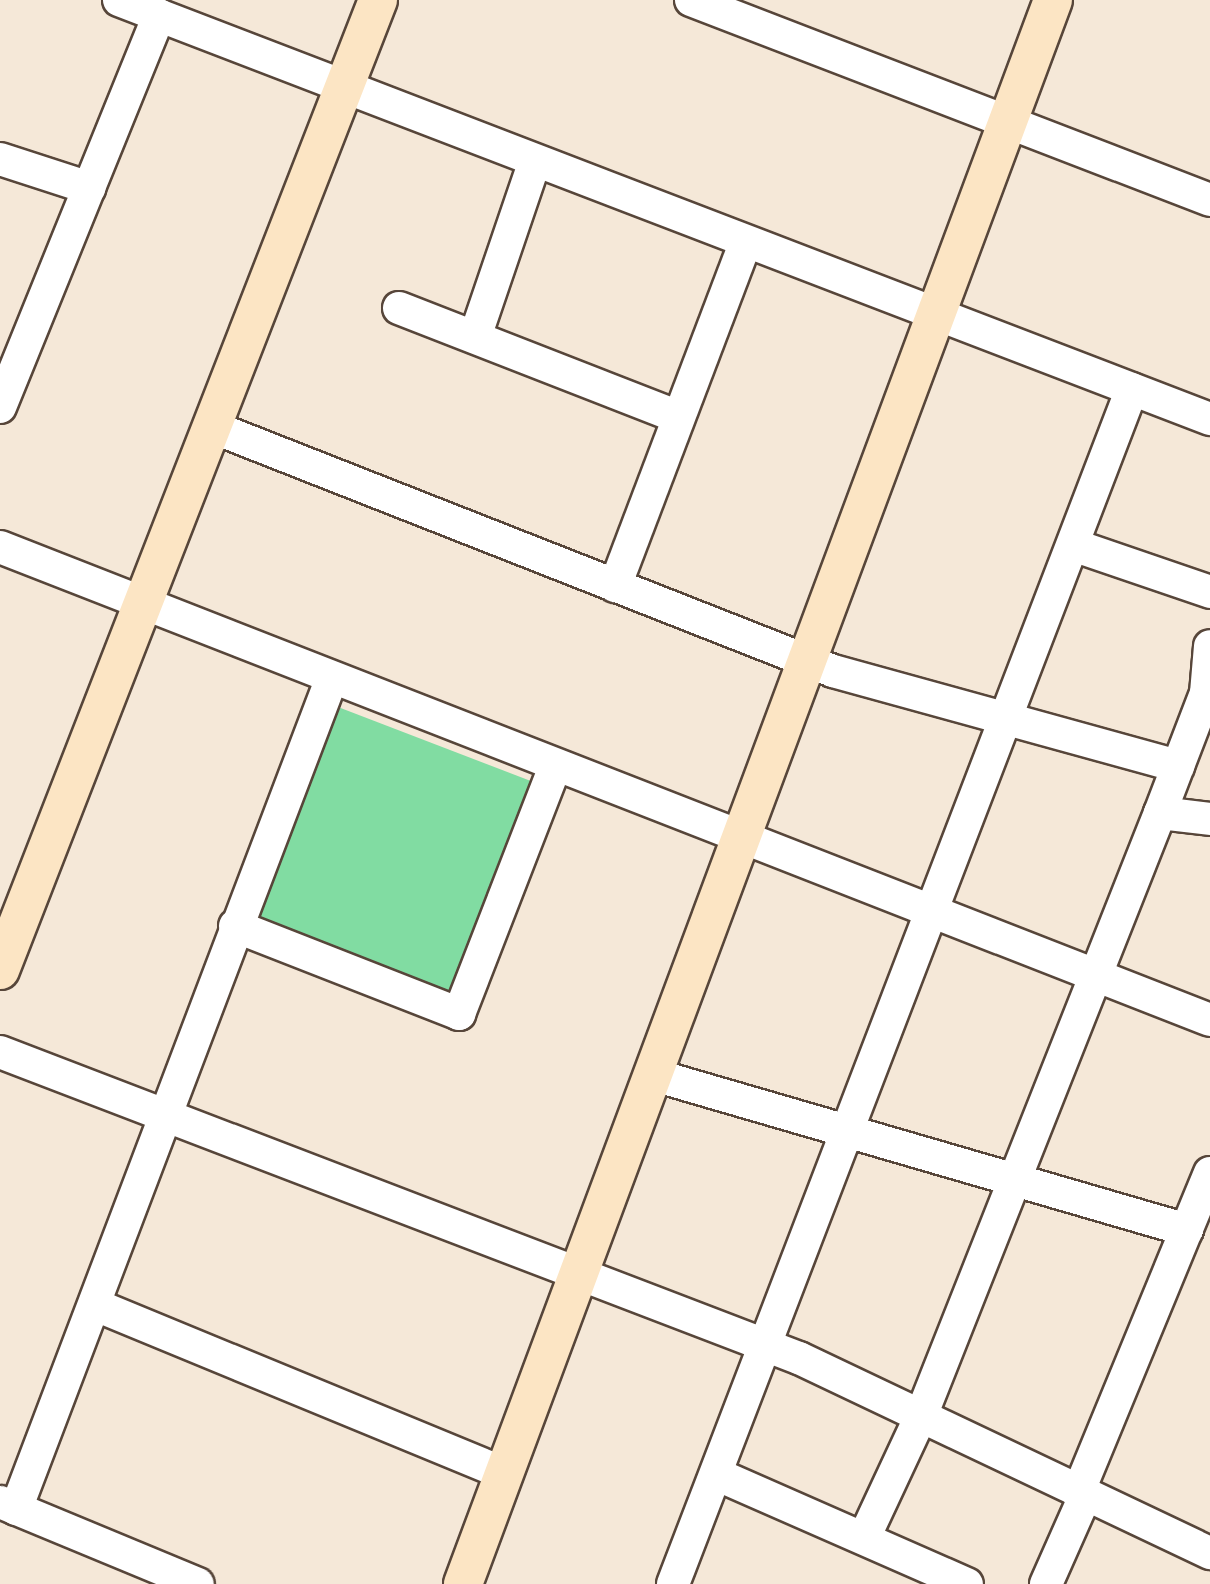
<!DOCTYPE html>
<html>
<head>
<meta charset="utf-8">
<style>
	body { margin:0 }
	#map { position:relative; width:1210px; height:1584px; overflow:hidden; background:#f5e8d8; font-family:Kalam,sans-serif }
	div>[style] { position:absolute }
	.green>* { inset:0; background:#81dca2; transform-origin:0 0 }
	.roads { filter:drop-shadow(2px 0 #57463a) drop-shadow(-2px 0 #57463a) drop-shadow(0 2px #57463a) drop-shadow(0 -2px #57463a) }
	.street>* { height:32px; margin:-16px; padding:0 16px; transform-origin:16px; border-radius:16px; background:#fff }
	.secondary>* { height:38px; margin:-19px; padding:0 19px; transform-origin:19px; border-radius:19px; background:#fce5c4 }
	span { translate:-50% -50%; white-space:nowrap; text-align:center; line-height:1.15; -webkit-text-stroke:5px #f6f6f2; paint-order:stroke }
</style>
</head>
<body>
<div id="map">
	<div class="green">
		<i style="left:338px;top:707px;width:210px;height:227px;rotate:21deg"></i>
	</div>
	<div class="roads">
		<div class="street">
			<i style="left:119px;top:0;width:1169px;rotate:21.01deg"></i>
			<i style="left:691px;top:0;width:556px;rotate:21.07deg"></i>
			<i style="left:0;top:159px;width:94px;rotate:18deg"></i>
			<i style="left:399px;top:308px;width:300px;rotate:21.3deg"></i>
			<i style="left:475px;top:337px;width:186px;rotate:-71.2deg"></i>
			<i style="left:0;top:407px;width:423px;rotate:-67.9deg"></i>
			<i style="left:210px;top:426px;width:669px;rotate:21.47deg"></i>
			<i style="left:833px;top:671px;width:358px;rotate:15.4deg"></i>
			<i style="left:1073px;top:545px;width:145px;rotate:18.9deg"></i>
			<i style="left:0;top:547px;width:1299px;rotate:21.35deg"></i>
			<i style="left:615px;top:586px;width:368px;rotate:-69.2deg"></i>
			<i style="left:1160px;top:813px;width:50px;rotate:6.8deg"></i>
			<i style="left:235px;top:926px;width:241px;rotate:21.4deg"></i>
			<i style="left:459px;top:1014px;width:266px;rotate:-68.8deg"></i>
			<i style="left:0;top:1052px;width:856px;rotate:20.96deg"></i>
			<i style="left:799px;top:1358px;width:455px;rotate:25.4deg"></i>
			<i style="left:654px;top:1075px;width:555px;rotate:16.21deg"></i>
			<i style="left:98px;top:1306px;width:440px;rotate:22.4deg"></i>
			<i style="left:716px;top:1474px;width:274px;rotate:23.7deg"></i>
			<i style="left:1078px;top:1493px;width:346px;rotate:-67.6deg"></i>
			<i style="left:0;top:1502px;width:214px;rotate:22.5deg"></i>
			<i style="left:16px;top:1509px;width:887px;rotate:-69.19deg"></i>
			<i style="left:864px;top:1538px;width:135px;rotate:-65deg"></i>
			<i style="left:921px;top:1416px;width:649px;rotate:-68.38deg"></i>
			<i style="left:1160px;top:813px;width:129px;rotate:-69deg"></i>
			<i style="left:1206px;top:693px;width:47px;rotate:-85.1deg"></i>
			<i style="left:673px;top:1584px;width:1280px;rotate:-68.99deg"></i>
			<i style="left:1046px;top:1584px;width:96px;rotate:-66.1deg"></i>
		</div>
		<div class="secondary">
			<i style="left:0;top:970px;width:1041px;rotate:-68.71deg"></i>
			<i style="left:463px;top:1584px;width:1690px;rotate:-69.57deg"></i>
		</div>
	</div>
</div>
</body>
</html>
